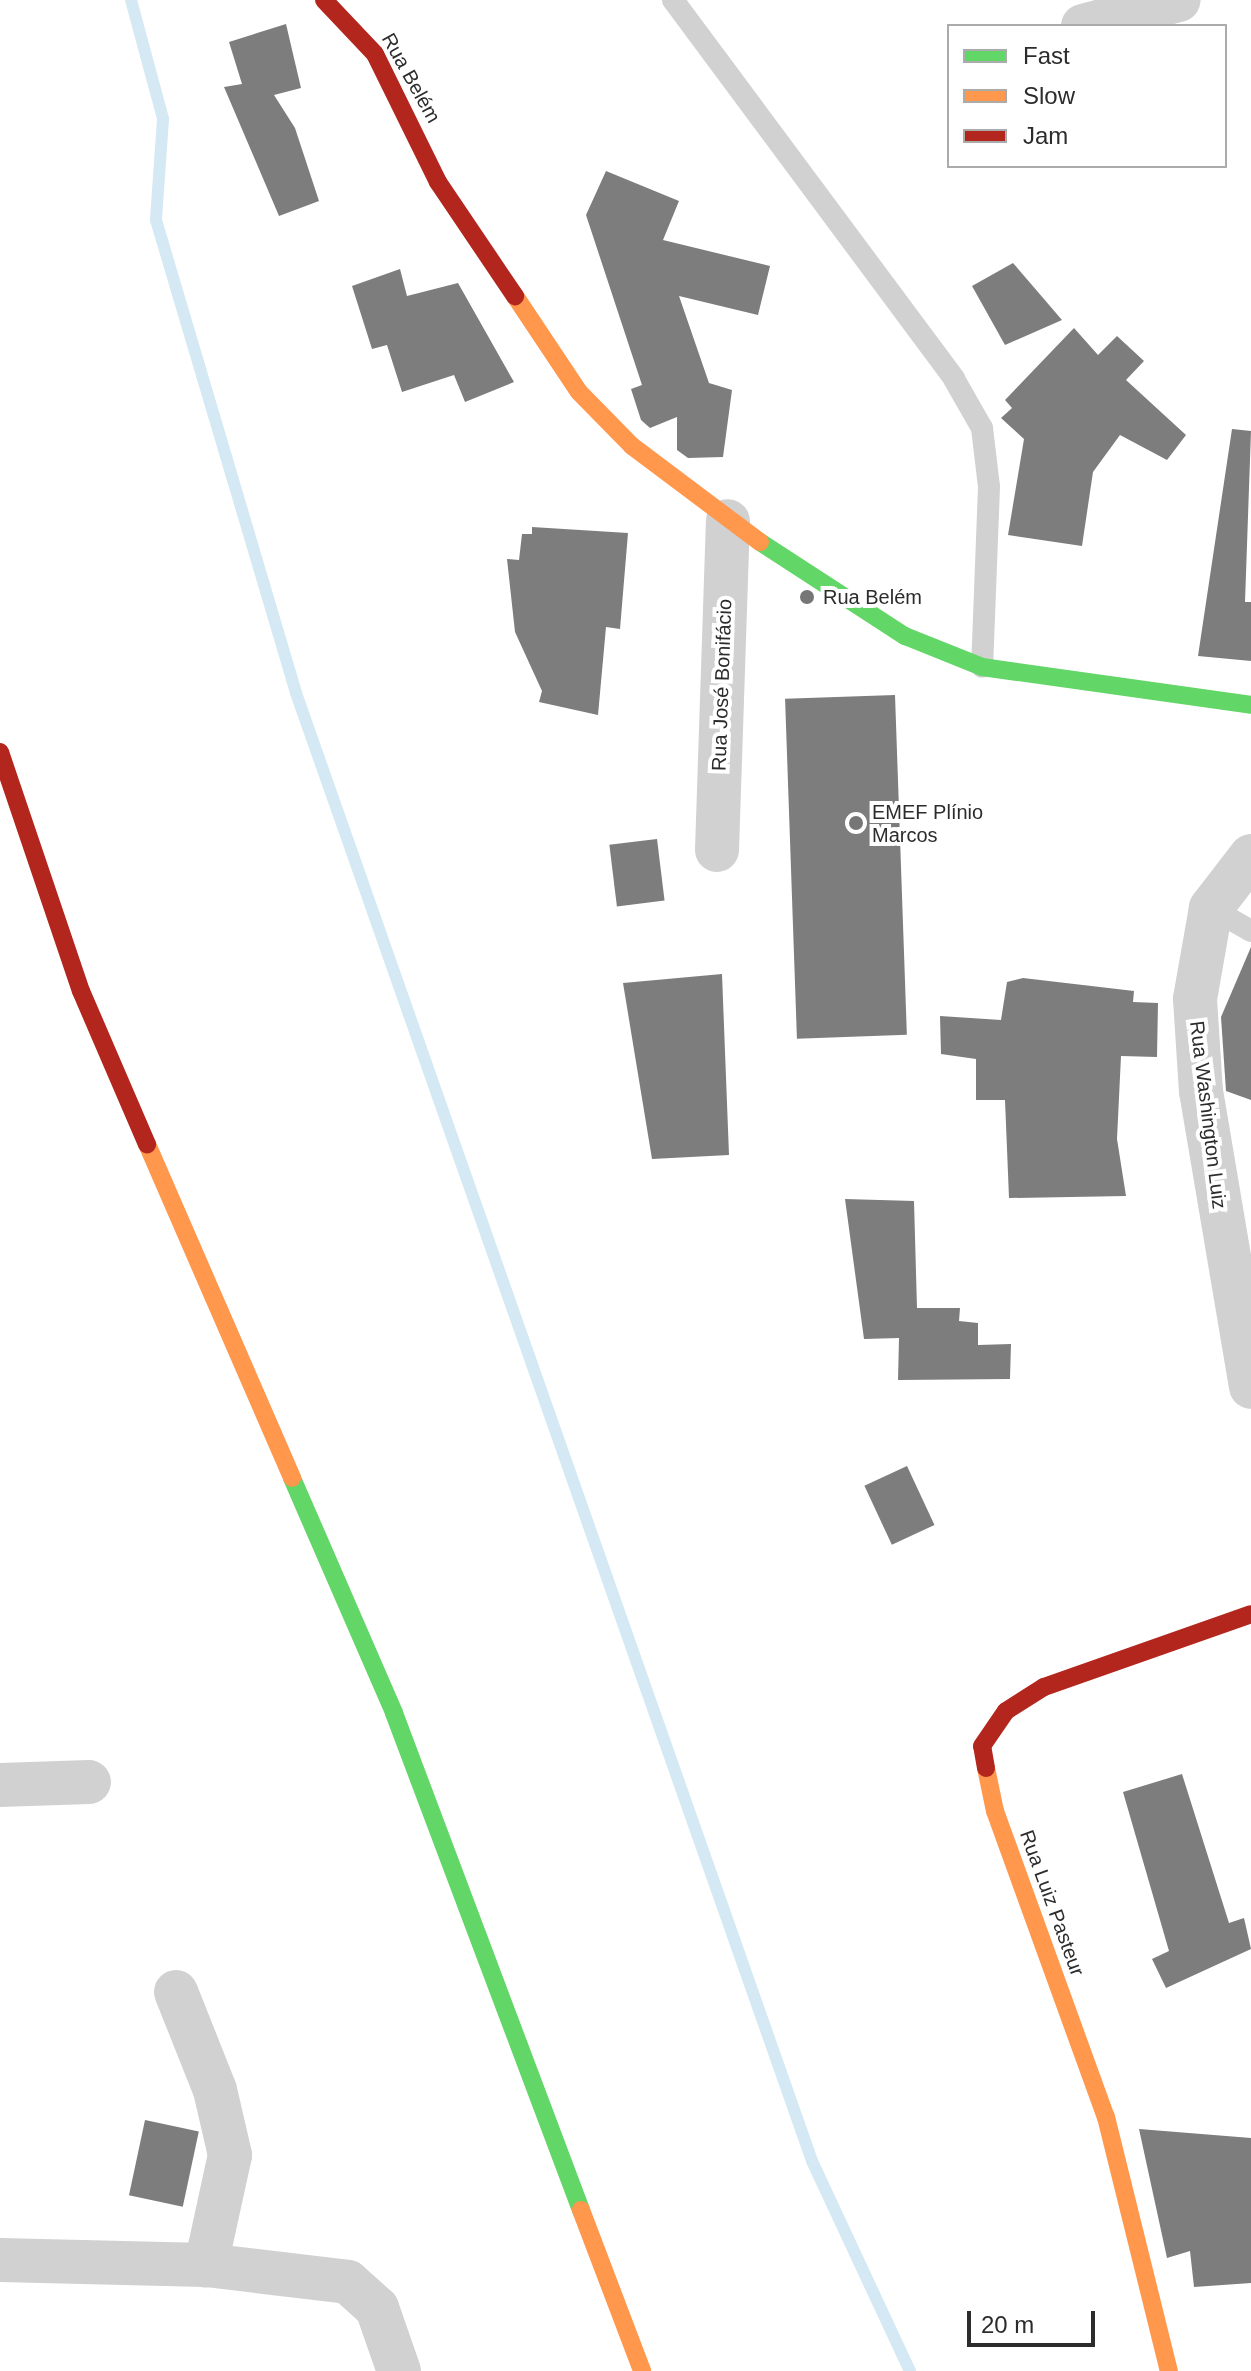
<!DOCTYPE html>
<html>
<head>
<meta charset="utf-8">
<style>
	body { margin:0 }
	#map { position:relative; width:1251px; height:2371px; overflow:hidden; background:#fff; font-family:Helvetica,sans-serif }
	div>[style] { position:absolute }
	.stream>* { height:12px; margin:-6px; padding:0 6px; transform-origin:6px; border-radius:6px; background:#d4e9f3 }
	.building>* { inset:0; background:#7d7d7d; transform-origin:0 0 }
	.lane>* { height:22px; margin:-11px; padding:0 11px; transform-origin:11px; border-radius:11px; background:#d1d1d1 }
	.street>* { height:44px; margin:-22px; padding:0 22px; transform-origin:22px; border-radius:22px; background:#d1d1d1 }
	.fast>* { height:18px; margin:-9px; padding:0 9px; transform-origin:9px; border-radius:9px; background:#63d668 }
	.slow>* { height:18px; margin:-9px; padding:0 9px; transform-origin:9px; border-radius:9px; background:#ff974d }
	.jam>* { height:18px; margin:-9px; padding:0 9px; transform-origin:9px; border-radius:9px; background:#b3261e }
	.dots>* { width:22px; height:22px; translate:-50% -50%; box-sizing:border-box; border:4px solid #fff; border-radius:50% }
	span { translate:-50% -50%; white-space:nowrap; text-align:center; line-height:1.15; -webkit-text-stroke:8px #fff; paint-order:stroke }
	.street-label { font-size:20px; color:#2c2c2c }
	.poi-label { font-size:20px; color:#2c2c2c }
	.left { translate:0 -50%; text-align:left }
	.legend { position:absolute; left:947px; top:24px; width:280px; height:144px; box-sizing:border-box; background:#fff; border:2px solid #ababab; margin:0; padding:10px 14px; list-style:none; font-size:24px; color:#2c2c2c }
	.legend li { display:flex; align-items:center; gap:16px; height:40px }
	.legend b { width:40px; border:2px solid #ababab }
	.scale { position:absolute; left:967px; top:2311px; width:128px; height:36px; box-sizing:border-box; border:4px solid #2c2c2c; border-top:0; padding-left:10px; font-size:24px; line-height:28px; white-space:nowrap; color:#2c2c2c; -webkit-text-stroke:6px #fff; paint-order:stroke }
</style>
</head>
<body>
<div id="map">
	<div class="stream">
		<i style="left:131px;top:0;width:123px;rotate:74.9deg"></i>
		<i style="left:163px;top:119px;width:101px;rotate:94deg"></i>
		<i style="left:156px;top:220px;width:493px;rotate:73.5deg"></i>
		<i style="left:296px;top:693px;width:1556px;rotate:70.63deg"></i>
		<i style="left:812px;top:2161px;width:232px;rotate:65deg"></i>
	</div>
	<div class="building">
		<i style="clip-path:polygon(286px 24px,301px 88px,274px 95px,295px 128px,319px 201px,279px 216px,224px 87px,242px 84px,229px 42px)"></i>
		<i style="clip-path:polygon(606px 171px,679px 201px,663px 240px,770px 266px,758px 315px,679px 296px,709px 383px,732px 390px,723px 457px,688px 458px,677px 450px,677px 417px,650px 428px,641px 420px,631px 389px,642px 385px,586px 215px)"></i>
		<i style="clip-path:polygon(1013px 263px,1062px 320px,1005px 345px,972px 286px)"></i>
		<i style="clip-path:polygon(400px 269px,407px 296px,458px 283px,514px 382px,465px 402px,454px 375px,402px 392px,387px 345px,372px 349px,352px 286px)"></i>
		<i style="clip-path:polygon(1074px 328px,1098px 355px,1117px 336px,1144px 361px,1126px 380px,1186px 435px,1167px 460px,1120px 435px,1093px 472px,1082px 546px,1008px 535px,1024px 439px,1001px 418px,1012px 408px,1005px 400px)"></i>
		<i style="clip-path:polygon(1232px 429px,1251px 431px,1245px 602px,1251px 602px,1251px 661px,1198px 656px)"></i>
		<i style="clip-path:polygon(532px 527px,628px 533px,620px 629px,606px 627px,598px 715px,539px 702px,542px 691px,515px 632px,507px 559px,519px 560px,522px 534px,532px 534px)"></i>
		<i style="left:895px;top:695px;width:340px;height:110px;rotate:88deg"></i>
		<i style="left:657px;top:839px;width:62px;height:48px;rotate:83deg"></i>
		<i style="clip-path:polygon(1251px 947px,1251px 1100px,1226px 1091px,1221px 1017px)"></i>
		<i style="clip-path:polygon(722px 974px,729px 1155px,652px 1159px,623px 983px)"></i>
		<i style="clip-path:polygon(1023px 978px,1134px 991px,1133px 1002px,1158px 1003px,1157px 1057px,1121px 1056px,1117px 1139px,1126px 1196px,1009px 1198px,1005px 1100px,976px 1100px,976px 1059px,941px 1054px,940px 1016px,1001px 1020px,1007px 982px)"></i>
		<i style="clip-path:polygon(845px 1199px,914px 1201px,917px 1308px,960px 1308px,959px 1321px,978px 1323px,978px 1345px,1011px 1344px,1010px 1379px,898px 1380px,899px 1338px,864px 1339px)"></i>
		<i style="left:907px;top:1466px;width:65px;height:47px;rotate:65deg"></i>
		<i style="clip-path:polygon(1182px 1774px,1229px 1923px,1244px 1918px,1251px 1949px,1166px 1988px,1152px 1959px,1169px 1951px,1123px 1792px)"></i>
		<i style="left:145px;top:2120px;width:55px;height:77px;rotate:12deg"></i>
		<i style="clip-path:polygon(1139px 2129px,1251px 2138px,1251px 2283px,1194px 2287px,1190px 2251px,1167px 2258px)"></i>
	</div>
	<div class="lane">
		<i style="left:673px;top:0;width:472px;rotate:53.4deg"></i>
		<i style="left:954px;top:379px;width:56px;rotate:60.3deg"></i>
		<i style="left:982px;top:428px;width:59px;rotate:83.2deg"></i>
		<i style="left:989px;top:487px;width:180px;rotate:92.2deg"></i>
		<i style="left:1211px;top:908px;width:46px;rotate:29.9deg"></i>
	</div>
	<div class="street">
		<i style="left:1083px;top:26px;width:99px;rotate:-15.2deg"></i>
		<i style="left:717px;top:850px;width:329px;rotate:-88.1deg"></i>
		<i style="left:1251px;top:856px;width:66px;rotate:127.6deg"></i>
		<i style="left:1211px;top:908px;width:92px;rotate:100deg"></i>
		<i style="left:1195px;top:999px;width:92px;rotate:86.3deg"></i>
		<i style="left:1201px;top:1091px;width:300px;rotate:80.4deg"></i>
		<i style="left:0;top:1785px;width:89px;rotate:-1.9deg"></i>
		<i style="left:176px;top:1992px;width:105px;rotate:68.3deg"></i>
		<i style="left:215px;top:2090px;width:67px;rotate:77deg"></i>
		<i style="left:230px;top:2155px;width:113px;rotate:102.3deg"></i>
		<i style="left:0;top:2260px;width:206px;rotate:1.4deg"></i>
		<i style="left:206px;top:2265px;width:143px;rotate:6.8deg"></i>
		<i style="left:348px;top:2282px;width:39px;rotate:42deg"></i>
		<i style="left:377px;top:2308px;width:67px;rotate:70.8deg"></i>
	</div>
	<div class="fast">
		<i style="left:760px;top:542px;width:173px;rotate:33deg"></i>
		<i style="left:905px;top:636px;width:83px;rotate:21.9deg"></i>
		<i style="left:982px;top:667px;width:272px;rotate:8deg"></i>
		<i style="left:292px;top:1478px;width:256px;rotate:66.5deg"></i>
		<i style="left:394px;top:1713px;width:531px;rotate:69.38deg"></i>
	</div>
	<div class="slow">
		<i style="left:515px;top:296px;width:115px;rotate:56.3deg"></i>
		<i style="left:579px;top:392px;width:76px;rotate:45.5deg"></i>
		<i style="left:632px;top:446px;width:160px;rotate:36.9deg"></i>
		<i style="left:147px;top:1144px;width:364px;rotate:66.5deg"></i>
		<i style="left:986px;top:1768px;width:44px;rotate:78.2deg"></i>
		<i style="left:995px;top:1811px;width:326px;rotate:70.1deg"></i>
		<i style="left:1106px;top:2117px;width:262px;rotate:76.1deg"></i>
		<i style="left:581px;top:2210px;width:172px;rotate:69.2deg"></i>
	</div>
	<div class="jam">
		<i style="left:324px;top:0;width:74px;rotate:46.6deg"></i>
		<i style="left:375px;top:54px;width:143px;rotate:63.8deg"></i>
		<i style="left:438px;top:182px;width:138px;rotate:56deg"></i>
		<i style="left:0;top:752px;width:252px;rotate:71.3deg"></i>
		<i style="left:81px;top:991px;width:167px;rotate:66.7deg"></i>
		<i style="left:986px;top:1768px;width:22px;rotate:-100deg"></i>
		<i style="left:982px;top:1746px;width:42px;rotate:-55.6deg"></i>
		<i style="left:1006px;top:1711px;width:45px;rotate:-32.3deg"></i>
		<i style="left:1044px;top:1687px;width:219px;rotate:-19.4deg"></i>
	</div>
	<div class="dots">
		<i style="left:807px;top:597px;background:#767676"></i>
		<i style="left:856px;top:823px;background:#767676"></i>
	</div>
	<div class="street-label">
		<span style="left:411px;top:78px;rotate:61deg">Rua Belém</span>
		<span style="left:722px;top:685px;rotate:-88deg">Rua José Bonifácio</span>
		<span style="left:1208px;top:1115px;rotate:83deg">Rua Washington Luiz</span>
		<span style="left:1052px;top:1903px;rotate:70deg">Rua Luiz Pasteur</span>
	</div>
	<div class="poi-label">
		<span class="left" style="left:823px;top:597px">Rua Belém</span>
		<span class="left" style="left:872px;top:824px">EMEF Plínio<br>Marcos</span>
	</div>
	<ul class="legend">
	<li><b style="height:10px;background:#63d668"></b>Fast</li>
	<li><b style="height:10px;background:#ff974d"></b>Slow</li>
	<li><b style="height:10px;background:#b3261e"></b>Jam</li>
	</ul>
	<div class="scale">20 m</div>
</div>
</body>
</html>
